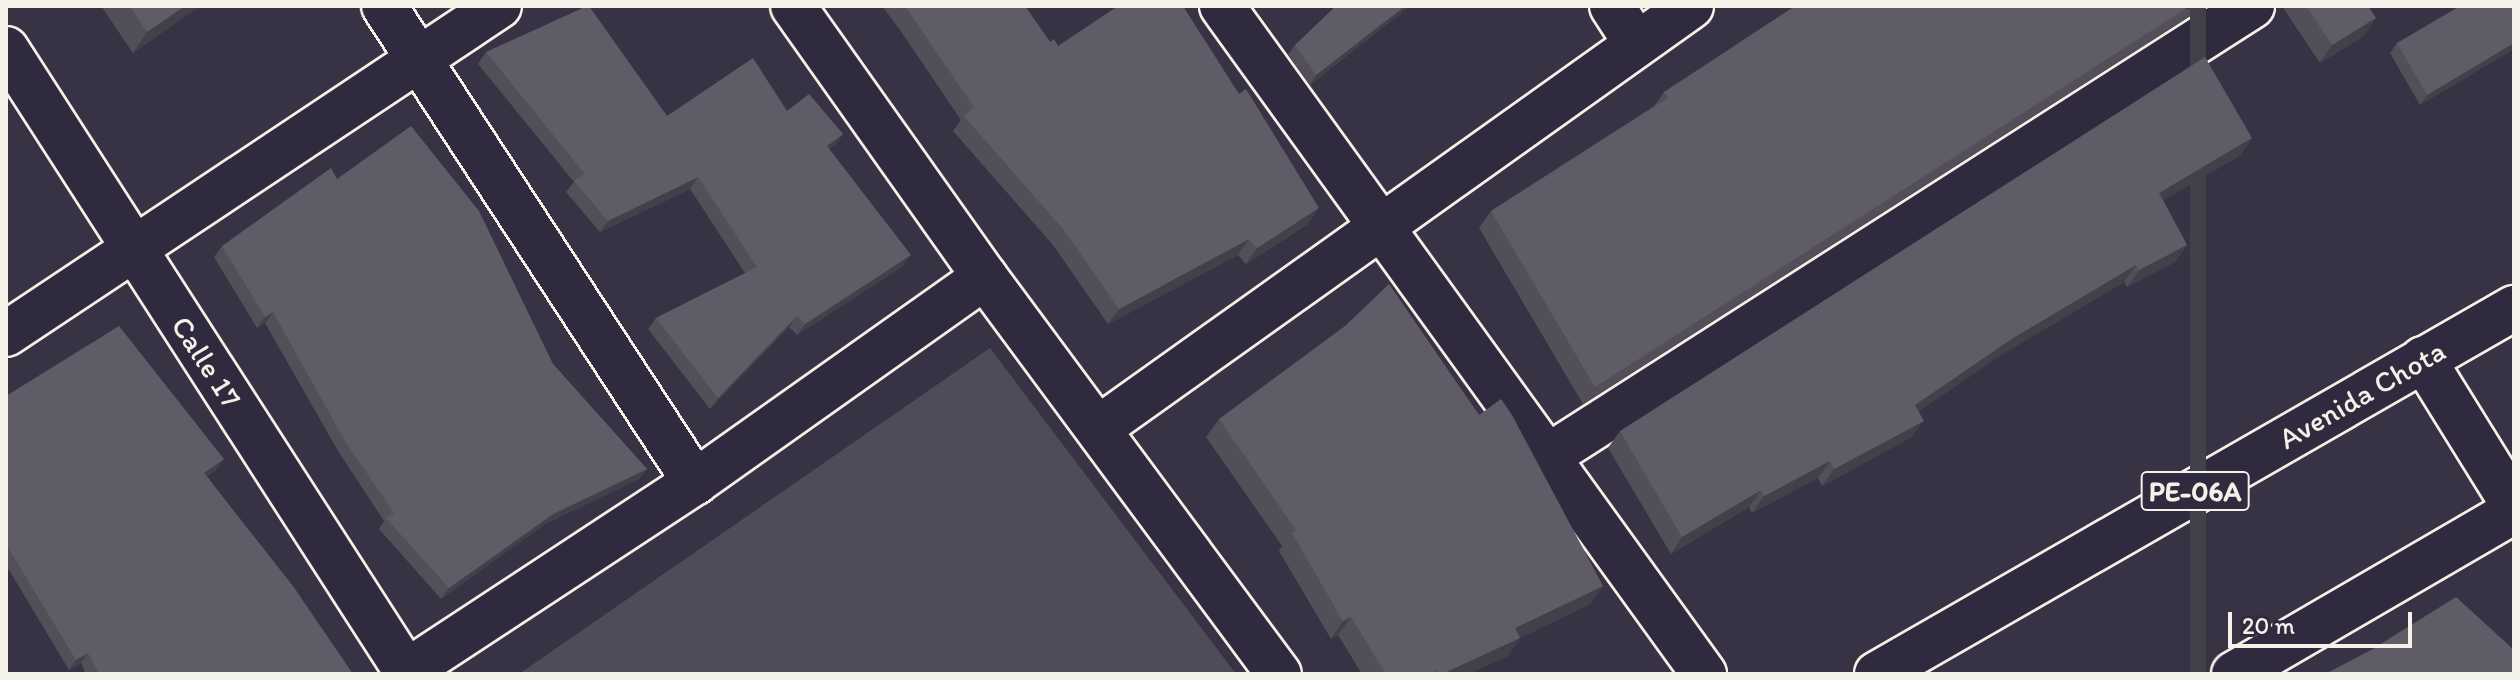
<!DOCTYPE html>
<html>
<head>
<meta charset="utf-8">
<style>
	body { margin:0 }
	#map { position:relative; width:2520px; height:680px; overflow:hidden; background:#373244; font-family:Itim,sans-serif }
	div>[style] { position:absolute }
	.green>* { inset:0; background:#504b59 }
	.roads { filter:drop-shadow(2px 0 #f4f1e8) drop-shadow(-2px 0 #f4f1e8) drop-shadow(0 2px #f4f1e8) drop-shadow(0 -2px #f4f1e8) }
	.minor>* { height:44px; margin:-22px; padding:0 22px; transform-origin:22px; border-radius:22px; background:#2f2a3d }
	.tertiary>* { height:44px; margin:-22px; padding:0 22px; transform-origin:22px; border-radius:22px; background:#2f2a3d }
	.trunk>* { height:44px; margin:-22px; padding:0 22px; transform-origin:22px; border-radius:22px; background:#2f2a3d }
	.wall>* { inset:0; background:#524f59 }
	.shaded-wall>* { inset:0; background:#424048; transform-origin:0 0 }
	.building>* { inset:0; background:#5f5c67 }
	span { translate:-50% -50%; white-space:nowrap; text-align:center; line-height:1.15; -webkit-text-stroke:7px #2f2a3d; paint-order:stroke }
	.shield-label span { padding:2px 6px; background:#2f2a3d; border:2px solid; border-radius:6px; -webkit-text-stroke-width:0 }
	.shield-label { font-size:28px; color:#f4f1e8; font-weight:700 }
	.street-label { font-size:30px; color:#f4f1e8 }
	.frame { position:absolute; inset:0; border:8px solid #f4f1e8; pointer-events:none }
	.scale { position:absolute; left:2228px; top:612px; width:184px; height:36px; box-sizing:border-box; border:4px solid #f4f1e8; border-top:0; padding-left:10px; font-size:24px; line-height:28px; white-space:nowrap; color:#f4f1e8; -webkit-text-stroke:6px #2f2a3d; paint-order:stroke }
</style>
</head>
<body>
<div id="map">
	<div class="green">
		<i style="clip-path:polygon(990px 348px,1236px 674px,519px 674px)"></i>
	</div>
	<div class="roads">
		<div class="minor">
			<i style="left:384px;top:6px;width:569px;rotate:56.84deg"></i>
			<i style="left:793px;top:6px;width:332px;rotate:54.7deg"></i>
			<i style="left:985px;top:277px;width:494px;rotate:53.5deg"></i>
			<i style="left:1222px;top:6px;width:824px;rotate:54.19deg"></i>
			<i style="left:1612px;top:6px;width:44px;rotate:57deg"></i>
			<i style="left:6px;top:49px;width:743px;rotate:57.25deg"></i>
			<i style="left:6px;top:334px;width:592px;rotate:-33.64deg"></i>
			<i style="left:1099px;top:428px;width:727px;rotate:-35.48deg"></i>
			<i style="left:1547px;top:457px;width:837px;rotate:-32.61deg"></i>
			<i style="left:406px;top:672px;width:346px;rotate:-33.3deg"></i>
			<i style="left:695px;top:482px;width:355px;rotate:-35.3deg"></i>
			<i style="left:2234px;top:674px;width:324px;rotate:-30.2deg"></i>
		</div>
		<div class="tertiary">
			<i style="left:2423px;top:359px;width:173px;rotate:58.2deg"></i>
		</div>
		<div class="trunk">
			<i style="left:1877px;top:674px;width:735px;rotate:-29.88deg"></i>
		</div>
	</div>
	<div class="wall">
		<i style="clip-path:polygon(101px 6px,200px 6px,133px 53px)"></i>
		<i style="clip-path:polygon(882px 6px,1025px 6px,1050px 42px,1058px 46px,1308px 224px,1246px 264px,1238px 255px,1108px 324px,1053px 245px,953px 131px,961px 120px,900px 30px)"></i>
		<i style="clip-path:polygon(1336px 6px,1410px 6px,1310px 85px,1288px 55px,1295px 45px)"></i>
		<i style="clip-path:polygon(2206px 6px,1583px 404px,1479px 228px,1491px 211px,1654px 106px,1664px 92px)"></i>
		<i style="clip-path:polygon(2282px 6px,2368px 6px,2364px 36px,2320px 63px)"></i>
		<i style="clip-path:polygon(2514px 6px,2514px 49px,2420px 105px,2390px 53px,2397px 43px)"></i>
		<i style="clip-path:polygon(486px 52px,667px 116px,787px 111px,843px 134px,835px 145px,829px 149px,903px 266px,797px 335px,789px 327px,710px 409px,648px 329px,656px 318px,745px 273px,690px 189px,600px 232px,566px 192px,574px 182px,478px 64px)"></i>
		<i style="clip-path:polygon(2241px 155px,2163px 200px,2187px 245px,2175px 262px,2127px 287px,2124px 282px,2001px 355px,1919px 411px,1912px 437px,1822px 486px,1818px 478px,1752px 513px,1749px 507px,1671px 554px,1608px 448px,1620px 431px)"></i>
		<i style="clip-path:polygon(337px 179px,553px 364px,647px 469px,639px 479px,545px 524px,441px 599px,379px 529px,384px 521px,338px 451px,265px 323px,257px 328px,214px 257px,222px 246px)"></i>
		<i style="clip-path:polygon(6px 396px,224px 459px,216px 470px,207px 476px,353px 674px,86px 674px,81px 663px,69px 670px,6px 565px)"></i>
		<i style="clip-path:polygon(1479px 415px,1603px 586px,1590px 604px,1520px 638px,1508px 656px,1468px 674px,1362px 674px,1338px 635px,1331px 639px,1279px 551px,1282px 546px,1206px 437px,1219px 419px)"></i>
	</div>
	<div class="shaded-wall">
		<i style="clip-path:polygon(185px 6px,200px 6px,133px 53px,147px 32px)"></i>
		<i style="clip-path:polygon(1405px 6px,1410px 6px,1310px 85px,1316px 75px)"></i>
		<i style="left:2190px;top:6px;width:16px;height:707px"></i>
		<i style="clip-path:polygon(2376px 18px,2364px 36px,2320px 63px,2332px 45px)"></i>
		<i style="clip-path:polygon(2514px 43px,2514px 49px,2420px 105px,2427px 95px)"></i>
		<i style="clip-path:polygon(843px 134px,835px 145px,819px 157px,827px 146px)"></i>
		<i style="clip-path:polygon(2252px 138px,2241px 155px,2147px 210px,2159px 193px)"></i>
		<i style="clip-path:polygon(698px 177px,690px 189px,600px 232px,608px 221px)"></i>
		<i style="clip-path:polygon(1319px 208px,1308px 224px,1246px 264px,1257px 248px)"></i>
		<i style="clip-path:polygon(1249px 239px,1238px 255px,1108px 324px,1119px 309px)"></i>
		<i style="clip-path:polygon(2187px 245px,2175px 262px,2127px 287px,2139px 270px)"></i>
		<i style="clip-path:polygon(911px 255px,903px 266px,797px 335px,805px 324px)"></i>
		<i style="clip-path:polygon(2136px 265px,2124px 282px,2001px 355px,1903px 422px,1915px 405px,2013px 338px)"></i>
		<i style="clip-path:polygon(273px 312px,265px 323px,257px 328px,265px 317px)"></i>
		<i style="clip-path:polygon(797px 316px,789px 327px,710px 409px,718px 398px)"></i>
		<i style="clip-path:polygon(1924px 421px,1912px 437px,1822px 486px,1834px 469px)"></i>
		<i style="clip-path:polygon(224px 459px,216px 470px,197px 483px,204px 473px)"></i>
		<i style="clip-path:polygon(1830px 461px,1818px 478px,1752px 513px,1764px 496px)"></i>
		<i style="clip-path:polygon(647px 469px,639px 479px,545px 524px,441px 599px,449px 588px,553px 514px)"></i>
		<i style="clip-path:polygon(1761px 490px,1749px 507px,1671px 554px,1682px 537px)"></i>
		<i style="clip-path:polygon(1603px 586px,1590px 604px,1520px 638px,1508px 656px,1468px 674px,1442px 674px,1515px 628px)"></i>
		<i style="clip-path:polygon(1351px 617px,1338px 635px,1331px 639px,1343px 621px)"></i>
		<i style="clip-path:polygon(88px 653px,81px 663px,69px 670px,76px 660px)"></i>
	</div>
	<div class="building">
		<i style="clip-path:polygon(130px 6px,185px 6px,147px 32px)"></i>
		<i style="clip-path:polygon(587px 6px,589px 6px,667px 116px,753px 58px,787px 111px,809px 94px,843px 134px,827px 146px,911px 255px,805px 324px,797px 316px,718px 398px,656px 318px,757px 267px,698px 177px,608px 221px,574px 181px,585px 174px,486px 52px)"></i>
		<i style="clip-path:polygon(905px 6px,1025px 6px,1050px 42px,1054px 39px,1058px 46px,1118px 6px,1183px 6px,1239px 94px,1246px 89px,1319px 208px,1257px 248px,1249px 239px,1119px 309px,1064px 230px,964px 116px,974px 107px)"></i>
		<i style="clip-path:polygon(1336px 6px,1405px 6px,1316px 75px,1295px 45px)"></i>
		<i style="clip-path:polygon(1795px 6px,2190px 6px,1595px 387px,1491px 211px,1668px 98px,1664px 92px)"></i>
		<i style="clip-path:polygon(2306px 6px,2368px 6px,2376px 18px,2332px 45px)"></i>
		<i style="clip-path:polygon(2460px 6px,2514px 6px,2514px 43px,2427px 95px,2397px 43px)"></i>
		<i style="clip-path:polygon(2205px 57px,2252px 138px,2159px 193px,2187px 245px,2139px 270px,2136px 265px,2013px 338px,1915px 405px,1924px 421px,1834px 469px,1830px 461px,1764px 496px,1761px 490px,1682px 537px,1620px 431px)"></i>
		<i style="clip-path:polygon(411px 126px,479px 211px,553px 364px,647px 469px,553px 514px,449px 588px,386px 518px,394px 513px,345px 441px,273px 312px,265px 317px,222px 246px,331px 168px,337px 179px)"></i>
		<i style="clip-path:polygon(1389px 284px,1479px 415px,1501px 399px,1512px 415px,1603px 586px,1515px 628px,1520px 638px,1442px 674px,1439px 674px,1436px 670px,1430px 674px,1386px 674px,1351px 617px,1343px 621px,1292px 533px,1296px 530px,1219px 419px,1345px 326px)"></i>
		<i style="clip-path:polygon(119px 326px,224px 459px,204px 473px,293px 586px,353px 674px,99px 674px,88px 653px,76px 660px,6px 544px,6px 396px)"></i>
		<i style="clip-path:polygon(2456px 597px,2514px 650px,2514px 674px,2325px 674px,2371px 650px)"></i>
	</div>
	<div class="shield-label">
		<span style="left:2195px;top:491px">PE-06A</span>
	</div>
	<div class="street-label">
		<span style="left:206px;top:362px;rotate:57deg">Calle 17</span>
		<span style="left:2362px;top:395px;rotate:-30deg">Avenida Chota</span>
	</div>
	<div class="frame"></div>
	<div class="scale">20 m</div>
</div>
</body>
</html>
